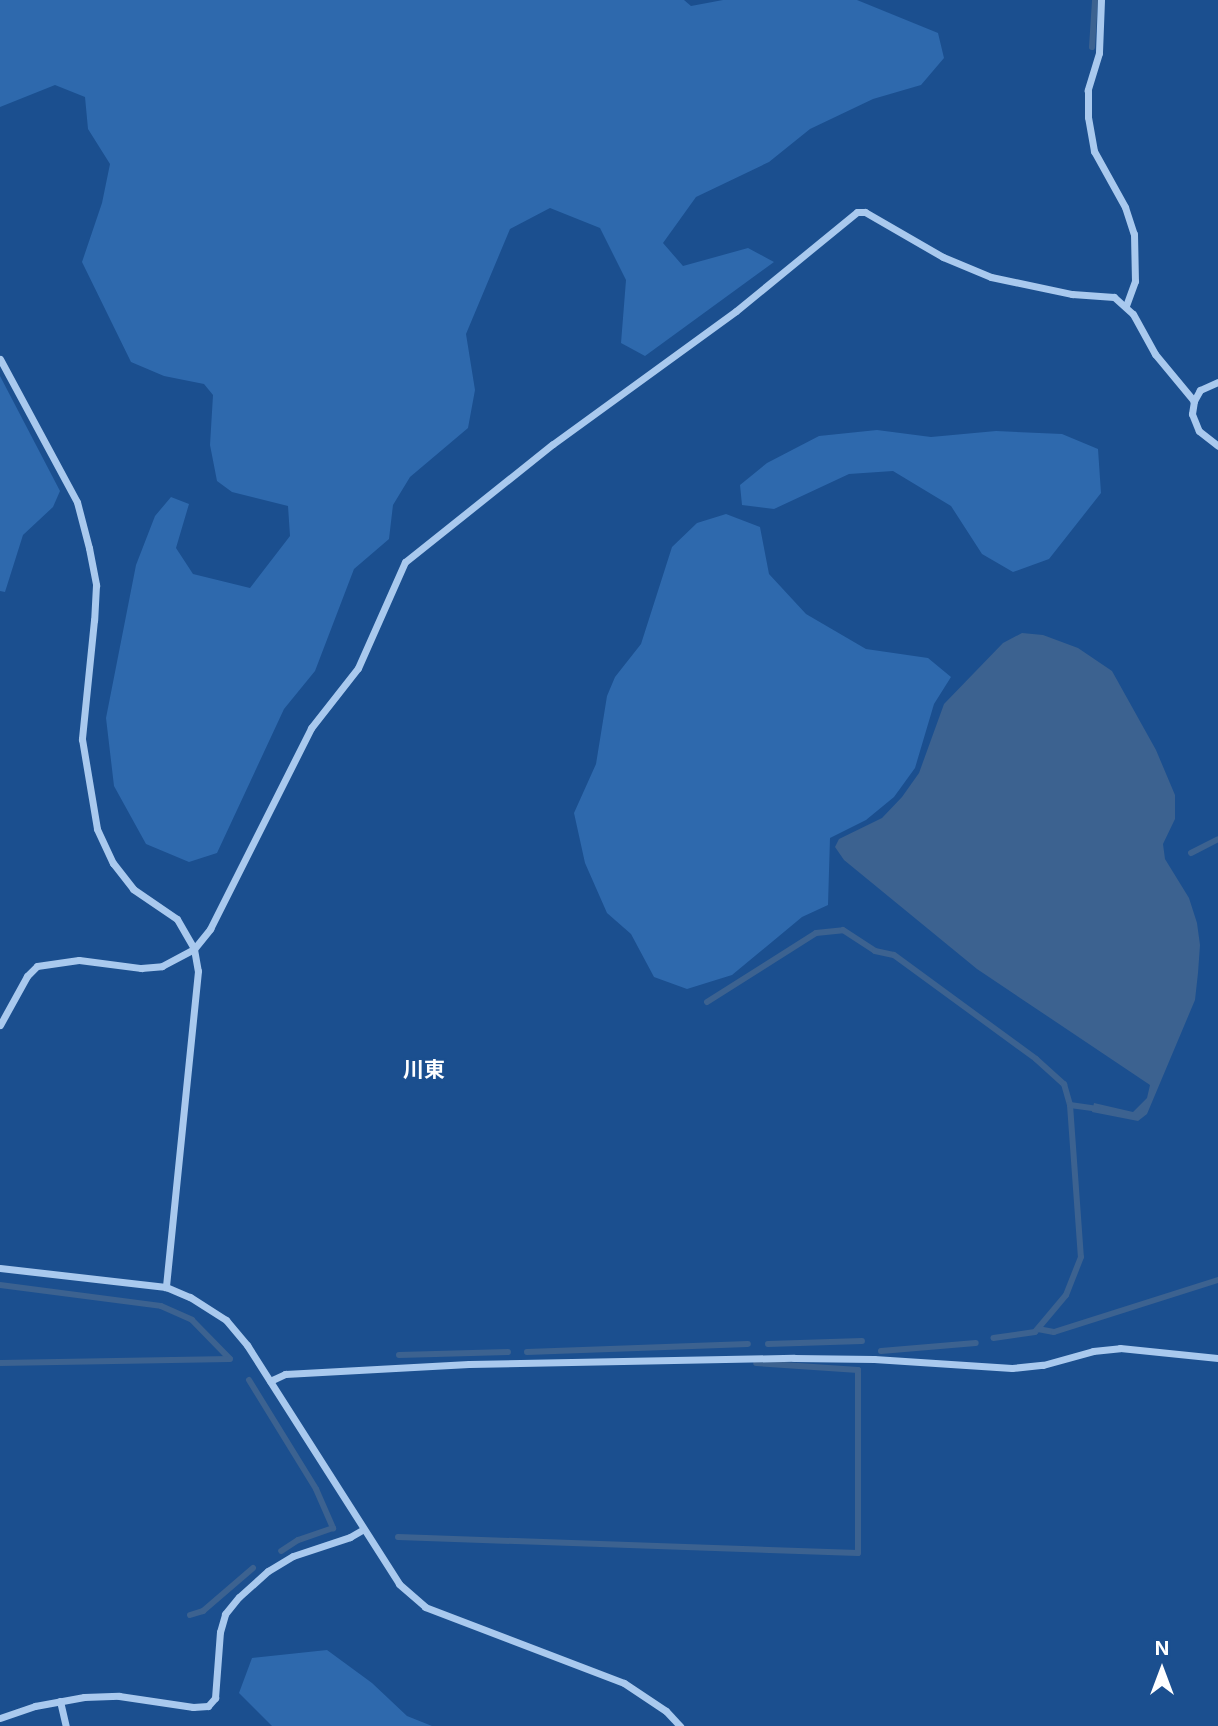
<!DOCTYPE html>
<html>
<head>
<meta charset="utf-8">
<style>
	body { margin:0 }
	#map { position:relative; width:1218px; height:1726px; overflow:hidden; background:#1b4f8f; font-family:Inter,"Noto Sans JP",sans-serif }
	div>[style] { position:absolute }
	.green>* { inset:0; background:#2e69ad }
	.water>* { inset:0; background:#3c6290 }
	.stream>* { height:6px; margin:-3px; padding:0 3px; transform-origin:3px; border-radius:3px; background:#3c6290 }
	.minor>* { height:7px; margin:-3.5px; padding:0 3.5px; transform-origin:3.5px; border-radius:3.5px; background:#a9c9ee }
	span { translate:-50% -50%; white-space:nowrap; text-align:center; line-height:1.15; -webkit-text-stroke:5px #1b4f8f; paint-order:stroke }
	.neighbourhood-label { font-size:21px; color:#fff; font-weight:700 }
	.north { position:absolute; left:1127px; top:1635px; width:70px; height:70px; -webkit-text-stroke:5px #1b4f8f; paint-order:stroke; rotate:0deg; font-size:19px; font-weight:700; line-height:28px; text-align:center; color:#fff }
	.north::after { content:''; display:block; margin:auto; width:24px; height:32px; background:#fff; clip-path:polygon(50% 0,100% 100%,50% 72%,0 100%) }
</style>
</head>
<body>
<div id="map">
	<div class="green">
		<i style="clip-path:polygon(0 0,684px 0,691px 6px,723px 0,857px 0,938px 33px,944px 58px,921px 85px,873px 99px,810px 129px,769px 162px,696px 197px,663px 243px,683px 266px,748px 248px,774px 262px,645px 356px,621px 343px,626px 280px,600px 228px,550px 208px,510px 229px,466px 334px,475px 390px,468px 428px,410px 477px,393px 505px,389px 539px,354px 569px,315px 671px,284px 709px,217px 853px,189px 862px,146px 844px,114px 786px,106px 718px,136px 565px,155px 516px,171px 497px,189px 504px,176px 548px,193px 574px,250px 588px,290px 536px,288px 506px,232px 492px,217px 481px,210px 445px,213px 395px,204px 384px,164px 376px,131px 362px,82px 262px,102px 203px,110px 164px,88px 129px,85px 97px,55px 85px,0 107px)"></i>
		<i style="clip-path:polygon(0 376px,60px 491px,53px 507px,23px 535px,5px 592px,0 591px)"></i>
		<i style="clip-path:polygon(877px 430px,931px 437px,996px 431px,1062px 434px,1098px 449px,1101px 493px,1049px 559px,1013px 572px,982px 554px,951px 506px,893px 471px,849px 474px,774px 509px,742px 505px,740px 485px,767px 463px,819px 436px)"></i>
		<i style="clip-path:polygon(726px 514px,760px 527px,769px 574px,806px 614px,866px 649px,928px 658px,951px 677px,934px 704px,915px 768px,894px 797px,866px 820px,830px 838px,828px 905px,802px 917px,732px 975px,687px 989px,654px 977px,631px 934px,607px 913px,585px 863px,574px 813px,596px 764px,607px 696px,615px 677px,641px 644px,672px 547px,697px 523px)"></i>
		<i style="clip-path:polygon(327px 1650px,372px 1683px,407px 1716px,432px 1726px,272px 1726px,239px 1693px,252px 1658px)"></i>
	</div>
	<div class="water">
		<i style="clip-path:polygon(1022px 633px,1043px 635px,1078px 648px,1112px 671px,1156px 750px,1175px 795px,1175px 819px,1163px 844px,1165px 859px,1189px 898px,1197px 923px,1200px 945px,1198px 973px,1195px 1000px,1147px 1114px,1138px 1121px,1092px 1112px,1094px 1103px,1133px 1112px,1147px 1098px,1150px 1085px,977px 969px,844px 860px,835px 847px,839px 839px,882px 818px,902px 797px,919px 773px,944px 704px,1003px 643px)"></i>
	</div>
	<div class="stream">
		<i style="left:1092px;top:47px;width:47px;rotate:-86.3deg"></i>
		<i style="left:1191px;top:853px;width:30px;rotate:-27deg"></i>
		<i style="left:707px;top:1002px;width:129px;rotate:-32.3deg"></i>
		<i style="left:816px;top:933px;width:27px;rotate:-6deg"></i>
		<i style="left:843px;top:930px;width:38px;rotate:33deg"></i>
		<i style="left:875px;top:951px;width:19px;rotate:12deg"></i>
		<i style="left:894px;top:955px;width:176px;rotate:36.2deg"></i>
		<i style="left:1036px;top:1059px;width:38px;rotate:42deg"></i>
		<i style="left:1064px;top:1084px;width:22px;rotate:74deg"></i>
		<i style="left:1070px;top:1105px;width:152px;rotate:85.9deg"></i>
		<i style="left:1081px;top:1257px;width:41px;rotate:111.5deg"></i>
		<i style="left:1066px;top:1295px;width:48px;rotate:130deg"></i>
		<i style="left:1035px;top:1332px;width:42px;rotate:171.9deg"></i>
		<i style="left:1070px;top:1105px;width:28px;rotate:8deg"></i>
		<i style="left:0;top:1285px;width:162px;rotate:7.4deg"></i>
		<i style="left:161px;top:1306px;width:34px;rotate:24deg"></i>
		<i style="left:192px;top:1320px;width:54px;rotate:45.7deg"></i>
		<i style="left:1038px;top:1329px;width:16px;rotate:11deg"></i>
		<i style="left:1054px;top:1332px;width:172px;rotate:-17.6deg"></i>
		<i style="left:768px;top:1344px;width:94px;rotate:-1.8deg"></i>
		<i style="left:881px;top:1351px;width:95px;rotate:-4.8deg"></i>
		<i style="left:527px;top:1352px;width:221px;rotate:-2.1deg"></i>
		<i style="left:399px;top:1355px;width:109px;rotate:-1.6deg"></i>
		<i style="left:0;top:1363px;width:230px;rotate:-1deg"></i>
		<i style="left:249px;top:1380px;width:128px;rotate:58.4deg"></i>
		<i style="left:316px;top:1489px;width:43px;rotate:66.4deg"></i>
		<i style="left:333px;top:1528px;width:37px;rotate:161deg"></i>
		<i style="left:298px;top:1540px;width:20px;rotate:147deg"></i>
		<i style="left:398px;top:1537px;width:460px;rotate:2deg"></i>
		<i style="left:858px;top:1553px;width:183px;rotate:-90deg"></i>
		<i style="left:858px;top:1370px;width:102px;rotate:-176.1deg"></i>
		<i style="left:190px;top:1615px;width:14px;rotate:-17deg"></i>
		<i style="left:203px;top:1611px;width:66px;rotate:-40.7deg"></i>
	</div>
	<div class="minor">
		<i style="left:1101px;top:0;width:53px;rotate:92.2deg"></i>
		<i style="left:1099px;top:53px;width:39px;rotate:107deg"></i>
		<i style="left:1088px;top:90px;width:27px;rotate:90deg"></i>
		<i style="left:1088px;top:117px;width:35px;rotate:80deg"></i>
		<i style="left:1094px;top:151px;width:64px;rotate:61deg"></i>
		<i style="left:1125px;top:207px;width:28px;rotate:72deg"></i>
		<i style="left:1134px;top:234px;width:47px;rotate:88.8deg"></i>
		<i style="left:1135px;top:281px;width:27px;rotate:110deg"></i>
		<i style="left:0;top:359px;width:162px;rotate:61.7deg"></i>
		<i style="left:77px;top:502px;width:48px;rotate:75.4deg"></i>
		<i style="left:89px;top:548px;width:38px;rotate:79deg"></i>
		<i style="left:96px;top:585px;width:35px;rotate:93deg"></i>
		<i style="left:94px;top:620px;width:120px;rotate:95.8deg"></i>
		<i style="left:82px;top:739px;width:91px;rotate:80.5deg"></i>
		<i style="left:97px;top:829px;width:38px;rotate:65deg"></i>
		<i style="left:113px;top:863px;width:33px;rotate:52deg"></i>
		<i style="left:133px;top:889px;width:53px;rotate:34.3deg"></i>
		<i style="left:177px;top:919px;width:34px;rotate:60deg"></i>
		<i style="left:194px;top:949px;width:22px;rotate:80deg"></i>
		<i style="left:198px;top:971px;width:318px;rotate:95.8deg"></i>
		<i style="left:1218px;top:382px;width:20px;rotate:156deg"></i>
		<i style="left:1200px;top:390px;width:13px;rotate:119deg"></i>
		<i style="left:1194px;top:401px;width:13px;rotate:99deg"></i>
		<i style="left:1192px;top:414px;width:18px;rotate:68deg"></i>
		<i style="left:1199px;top:431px;width:24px;rotate:38deg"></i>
		<i style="left:0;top:1025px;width:56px;rotate:-61.1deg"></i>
		<i style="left:27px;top:976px;width:14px;rotate:-45deg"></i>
		<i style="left:37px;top:966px;width:42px;rotate:-8.1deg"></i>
		<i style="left:79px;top:960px;width:63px;rotate:7.4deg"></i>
		<i style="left:141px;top:968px;width:21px;rotate:-5deg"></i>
		<i style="left:162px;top:966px;width:36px;rotate:-28deg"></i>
		<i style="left:194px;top:949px;width:26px;rotate:-51deg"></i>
		<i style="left:210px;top:929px;width:225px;rotate:-63.3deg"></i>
		<i style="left:311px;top:728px;width:76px;rotate:-51.9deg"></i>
		<i style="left:358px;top:668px;width:116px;rotate:-66.1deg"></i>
		<i style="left:405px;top:562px;width:189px;rotate:-38.6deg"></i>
		<i style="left:553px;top:444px;width:226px;rotate:-36deg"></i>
		<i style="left:736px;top:311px;width:156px;rotate:-39.3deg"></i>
		<i style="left:857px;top:212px;width:8px"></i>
		<i style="left:865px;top:212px;width:90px;rotate:30deg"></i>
		<i style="left:943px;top:257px;width:52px;rotate:22.6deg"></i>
		<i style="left:991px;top:277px;width:83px;rotate:11.9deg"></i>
		<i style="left:1072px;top:294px;width:42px;rotate:4.1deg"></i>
		<i style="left:1114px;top:297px;width:25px;rotate:42deg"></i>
		<i style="left:1133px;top:314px;width:46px;rotate:61.2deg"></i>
		<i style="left:1155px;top:354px;width:61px;rotate:50.3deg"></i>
		<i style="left:0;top:1268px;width:167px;rotate:6.5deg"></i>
		<i style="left:166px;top:1287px;width:26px;rotate:23deg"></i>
		<i style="left:190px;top:1297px;width:43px;rotate:32.6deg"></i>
		<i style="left:226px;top:1320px;width:33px;rotate:50deg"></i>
		<i style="left:247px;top:1345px;width:283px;rotate:57.5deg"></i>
		<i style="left:399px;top:1584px;width:35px;rotate:41deg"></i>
		<i style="left:425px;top:1607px;width:213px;rotate:20.9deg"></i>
		<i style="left:624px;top:1683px;width:50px;rotate:33.7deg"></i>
		<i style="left:666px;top:1711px;width:21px;rotate:47deg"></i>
		<i style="left:270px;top:1381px;width:17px;rotate:-25deg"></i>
		<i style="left:285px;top:1374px;width:184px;rotate:-3.1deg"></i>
		<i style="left:469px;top:1364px;width:325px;rotate:-1.1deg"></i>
		<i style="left:794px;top:1358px;width:80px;rotate:0.7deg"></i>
		<i style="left:874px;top:1359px;width:138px;rotate:3.7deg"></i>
		<i style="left:1012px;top:1368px;width:31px;rotate:-6deg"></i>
		<i style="left:1043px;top:1365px;width:52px;rotate:-15.6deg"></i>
		<i style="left:1093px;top:1351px;width:27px;rotate:-6deg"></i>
		<i style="left:1120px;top:1348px;width:99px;rotate:5.8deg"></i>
		<i style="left:60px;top:1701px;width:26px;rotate:77deg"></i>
		<i style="left:0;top:1718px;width:37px;rotate:-19deg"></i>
		<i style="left:35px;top:1706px;width:50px;rotate:-10.4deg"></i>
		<i style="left:84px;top:1697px;width:35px;rotate:-2deg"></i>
		<i style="left:119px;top:1696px;width:75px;rotate:8.5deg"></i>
		<i style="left:193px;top:1707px;width:15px;rotate:-4deg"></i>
		<i style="left:208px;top:1706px;width:11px;rotate:-49deg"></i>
		<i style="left:215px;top:1698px;width:66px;rotate:-85.7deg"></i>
		<i style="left:220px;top:1632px;width:19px;rotate:-74deg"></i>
		<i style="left:225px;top:1614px;width:22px;rotate:-51deg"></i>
		<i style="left:239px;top:1597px;width:39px;rotate:-42deg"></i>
		<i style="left:268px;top:1571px;width:29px;rotate:-31deg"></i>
		<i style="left:293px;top:1556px;width:60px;rotate:-18.4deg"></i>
		<i style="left:350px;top:1537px;width:14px;rotate:-30deg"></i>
	</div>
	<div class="neighbourhood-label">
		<span style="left:424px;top:1070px">川東</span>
	</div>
	<div class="north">N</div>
</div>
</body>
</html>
